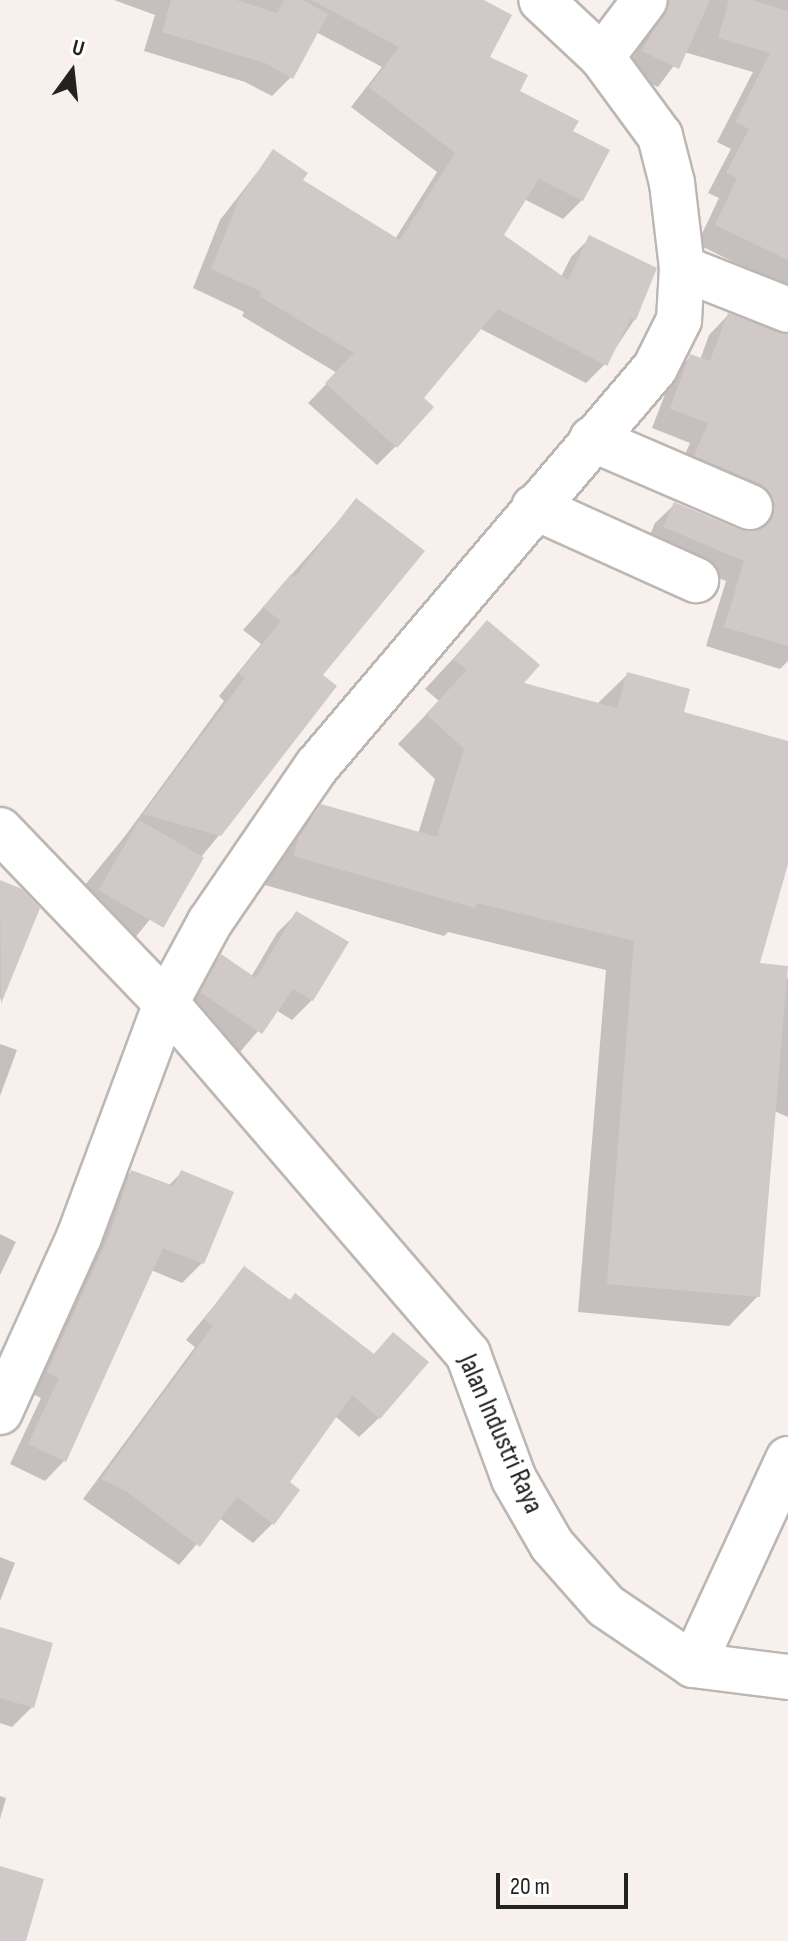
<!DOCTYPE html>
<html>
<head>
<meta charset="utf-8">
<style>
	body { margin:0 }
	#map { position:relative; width:788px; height:1941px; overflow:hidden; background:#f7f0ed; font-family:"Sofia Sans Condensed",sans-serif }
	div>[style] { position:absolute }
	.shadow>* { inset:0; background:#0003 }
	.building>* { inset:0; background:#d1c9c8; transform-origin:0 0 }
	.roads { filter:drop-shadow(2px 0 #bdb7b4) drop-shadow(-2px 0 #bdb7b4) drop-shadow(0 2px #bdb7b4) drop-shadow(0 -2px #bdb7b4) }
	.minor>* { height:44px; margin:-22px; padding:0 22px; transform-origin:22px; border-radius:22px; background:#fff }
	span { translate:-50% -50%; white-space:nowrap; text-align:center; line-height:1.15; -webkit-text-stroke:6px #fff; paint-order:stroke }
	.street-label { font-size:28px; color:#242221 }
	.north { position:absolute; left:32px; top:32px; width:80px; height:80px; -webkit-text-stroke:6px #fff; paint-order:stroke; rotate:15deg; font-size:22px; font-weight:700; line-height:32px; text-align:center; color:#242221 }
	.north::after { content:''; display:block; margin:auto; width:28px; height:36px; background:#242221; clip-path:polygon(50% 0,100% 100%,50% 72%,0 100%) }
	.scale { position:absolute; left:496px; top:1873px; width:132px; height:36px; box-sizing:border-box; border:4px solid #242221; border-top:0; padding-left:10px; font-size:24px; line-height:28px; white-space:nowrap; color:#242221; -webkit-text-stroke:6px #fff; paint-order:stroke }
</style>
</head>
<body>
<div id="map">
	<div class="shadow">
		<i style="clip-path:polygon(114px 0,479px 0,487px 58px,517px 92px,571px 131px,582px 200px,563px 219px,524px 199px,501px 235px,561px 277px,571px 257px,590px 238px,635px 319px,605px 364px,586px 383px,479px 328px,421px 398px,396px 446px,377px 465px,308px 403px,337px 373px,242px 316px,244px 312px,193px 288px,220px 220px,273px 152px,300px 181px,395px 239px,437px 172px,351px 107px,382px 67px,316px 32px,291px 77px,272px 96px,245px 82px,144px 51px,155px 15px)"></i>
		<i style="clip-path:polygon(662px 0,788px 0,788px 314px,774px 282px,697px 244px,719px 198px,708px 193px,731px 149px,717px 142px,753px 72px,684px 52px,658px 87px,624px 71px,647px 36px,652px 10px)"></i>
		<i style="clip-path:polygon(728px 315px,788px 336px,788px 661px,780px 669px,706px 646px,726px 581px,645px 547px,655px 523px,675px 504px,741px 532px,755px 530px,756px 523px,676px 475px,690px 443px,652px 428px,672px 376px,691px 356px,700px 360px,709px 335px)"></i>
		<i style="clip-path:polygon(356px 501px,320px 675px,220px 834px,120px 956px,63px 912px,125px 836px,224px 701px,219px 696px,261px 644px,243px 630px)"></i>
		<i style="clip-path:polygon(487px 622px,520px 684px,598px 703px,628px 674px,681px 713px,788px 743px,788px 856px,758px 965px,788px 978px,788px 1117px,774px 1111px,758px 1296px,729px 1326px,578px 1312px,606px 970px,448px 932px,444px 936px,265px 885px,292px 836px,322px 807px,418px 834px,435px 779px,398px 744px,439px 701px,425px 689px)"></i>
		<i style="clip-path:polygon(0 882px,21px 891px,38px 909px,0 1000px)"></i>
		<i style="clip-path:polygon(296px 914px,312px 1000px,292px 1020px,276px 1010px,240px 1052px,182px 1013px,202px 976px,221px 956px,251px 977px,277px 933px)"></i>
		<i style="clip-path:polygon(0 1044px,17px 1050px,0 1096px)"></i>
		<i style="clip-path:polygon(131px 1172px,168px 1186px,181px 1173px,202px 1263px,182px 1283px,151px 1270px,64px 1461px,45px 1481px,10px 1464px,41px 1398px,29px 1392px,112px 1192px)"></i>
		<i style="clip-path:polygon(0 1234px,16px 1242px,0 1275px)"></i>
		<i style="clip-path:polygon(244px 1269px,373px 1355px,393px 1334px,379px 1418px,359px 1437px,335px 1416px,287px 1483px,272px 1524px,253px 1543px,219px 1518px,179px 1565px,83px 1499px,195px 1347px,186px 1340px)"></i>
		<i style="clip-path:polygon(0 1557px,15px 1563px,0 1601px)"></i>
		<i style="clip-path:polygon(0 1629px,51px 1644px,32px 1707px,12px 1727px,0 1723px)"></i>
		<i style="clip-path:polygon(0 1796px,6px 1798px,0 1819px)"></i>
	</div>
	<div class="building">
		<i style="clip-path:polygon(171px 0,236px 0,277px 13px,284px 0,303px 0,328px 14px,293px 79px,265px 63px,162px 32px)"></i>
		<i style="clip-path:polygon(311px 0,484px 0,512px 15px,490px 57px,528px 75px,520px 91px,579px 121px,573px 131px,610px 150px,583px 201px,539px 179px,504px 235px,568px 280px,589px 235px,657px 268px,636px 320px,631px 318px,607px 366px,498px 309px,424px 398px,434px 407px,397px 448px,325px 383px,354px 353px,259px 296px,262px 292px,211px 269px,239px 199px,273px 149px,308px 173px,303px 180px,400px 240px,455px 153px,369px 87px,399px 47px)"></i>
		<i style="clip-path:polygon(669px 0,710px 0,679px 69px,642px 51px)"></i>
		<i style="clip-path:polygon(729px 0,752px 0,788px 11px,788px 260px,715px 225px,737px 178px,726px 173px,749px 129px,735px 122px,770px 53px,718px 38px)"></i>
		<i style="clip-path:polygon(728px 313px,788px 334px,788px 646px,724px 627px,744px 561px,663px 527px,674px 502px,741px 530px,764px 527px,773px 516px,775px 503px,761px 484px,694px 456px,708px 423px,670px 409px,690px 354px,710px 361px)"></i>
		<i style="clip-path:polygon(356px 498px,425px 551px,323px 675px,337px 686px,221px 836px,143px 814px,245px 678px,239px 673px,281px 621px,263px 607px,291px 574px,295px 577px)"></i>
		<i style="clip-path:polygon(487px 620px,540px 665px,524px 683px,617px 708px,627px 672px,690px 689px,684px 712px,788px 741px,788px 864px,760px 963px,788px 966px,760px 1297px,607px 1284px,634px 941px,477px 903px,475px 908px,293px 856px,298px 838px,321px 804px,437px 837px,464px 749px,426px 714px,467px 670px,453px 659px)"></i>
		<i style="left:139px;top:820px;width:75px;height:81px;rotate:30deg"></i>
		<i style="clip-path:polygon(0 880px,22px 889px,40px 908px,1px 1004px)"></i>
		<i style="clip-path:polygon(296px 911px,349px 942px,313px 1001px,293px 989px,262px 1034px,200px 992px,221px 954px,256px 978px)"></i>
		<i style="clip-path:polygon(131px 1170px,174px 1186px,181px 1170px,234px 1192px,204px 1264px,163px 1248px,66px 1462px,28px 1444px,59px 1378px,47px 1372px,110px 1233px)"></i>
		<i style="clip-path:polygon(244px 1266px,290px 1300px,295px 1293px,374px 1354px,393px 1332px,429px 1362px,380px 1419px,352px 1395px,290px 1482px,300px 1490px,274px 1525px,237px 1497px,200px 1547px,126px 1491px,101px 1479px,213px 1326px,204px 1319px)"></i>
		<i style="clip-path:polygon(0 1627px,53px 1643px,34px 1708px,0 1698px)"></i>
		<i style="clip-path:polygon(0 1866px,44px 1879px,26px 1941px,0 1941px)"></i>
	</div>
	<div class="roads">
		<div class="minor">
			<i style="left:602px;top:57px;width:71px;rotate:-53deg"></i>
			<i style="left:682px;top:268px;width:114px;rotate:21.6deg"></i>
			<i style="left:592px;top:439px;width:172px;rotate:23.3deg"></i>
			<i style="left:534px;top:507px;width:178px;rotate:24.3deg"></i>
			<i style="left:0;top:830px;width:240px;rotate:46.2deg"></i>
			<i style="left:166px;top:1003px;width:463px;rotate:49.3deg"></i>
			<i style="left:468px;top:1354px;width:133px;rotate:69.8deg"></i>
			<i style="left:514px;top:1479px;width:76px;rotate:60.1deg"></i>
			<i style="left:552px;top:1545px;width:81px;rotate:48.5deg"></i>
			<i style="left:606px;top:1606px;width:105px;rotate:34.1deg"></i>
			<i style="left:693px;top:1665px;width:96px;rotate:7.2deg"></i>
			<i style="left:0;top:1412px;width:192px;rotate:-65.7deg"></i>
			<i style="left:79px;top:1237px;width:250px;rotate:-69.6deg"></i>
			<i style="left:166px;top:1003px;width:92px;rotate:-61.5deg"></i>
			<i style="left:210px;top:922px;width:189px;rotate:-55.6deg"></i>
			<i style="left:317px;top:766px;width:522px;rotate:-49.66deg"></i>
			<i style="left:655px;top:368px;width:54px;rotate:-63.4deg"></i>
			<i style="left:679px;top:320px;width:52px;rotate:-86.7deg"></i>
			<i style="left:682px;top:268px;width:86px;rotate:-96.7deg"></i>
			<i style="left:672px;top:183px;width:49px;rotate:-104.3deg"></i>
			<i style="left:660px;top:136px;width:98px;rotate:-126.3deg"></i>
			<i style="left:602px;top:57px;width:83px;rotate:-136.9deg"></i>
			<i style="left:693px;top:1665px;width:227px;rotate:-65.2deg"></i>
		</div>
	</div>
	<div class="street-label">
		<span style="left:500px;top:1434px;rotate:66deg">Jalan Industri Raya</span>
	</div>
	<div class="north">U</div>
	<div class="scale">20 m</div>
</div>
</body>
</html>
